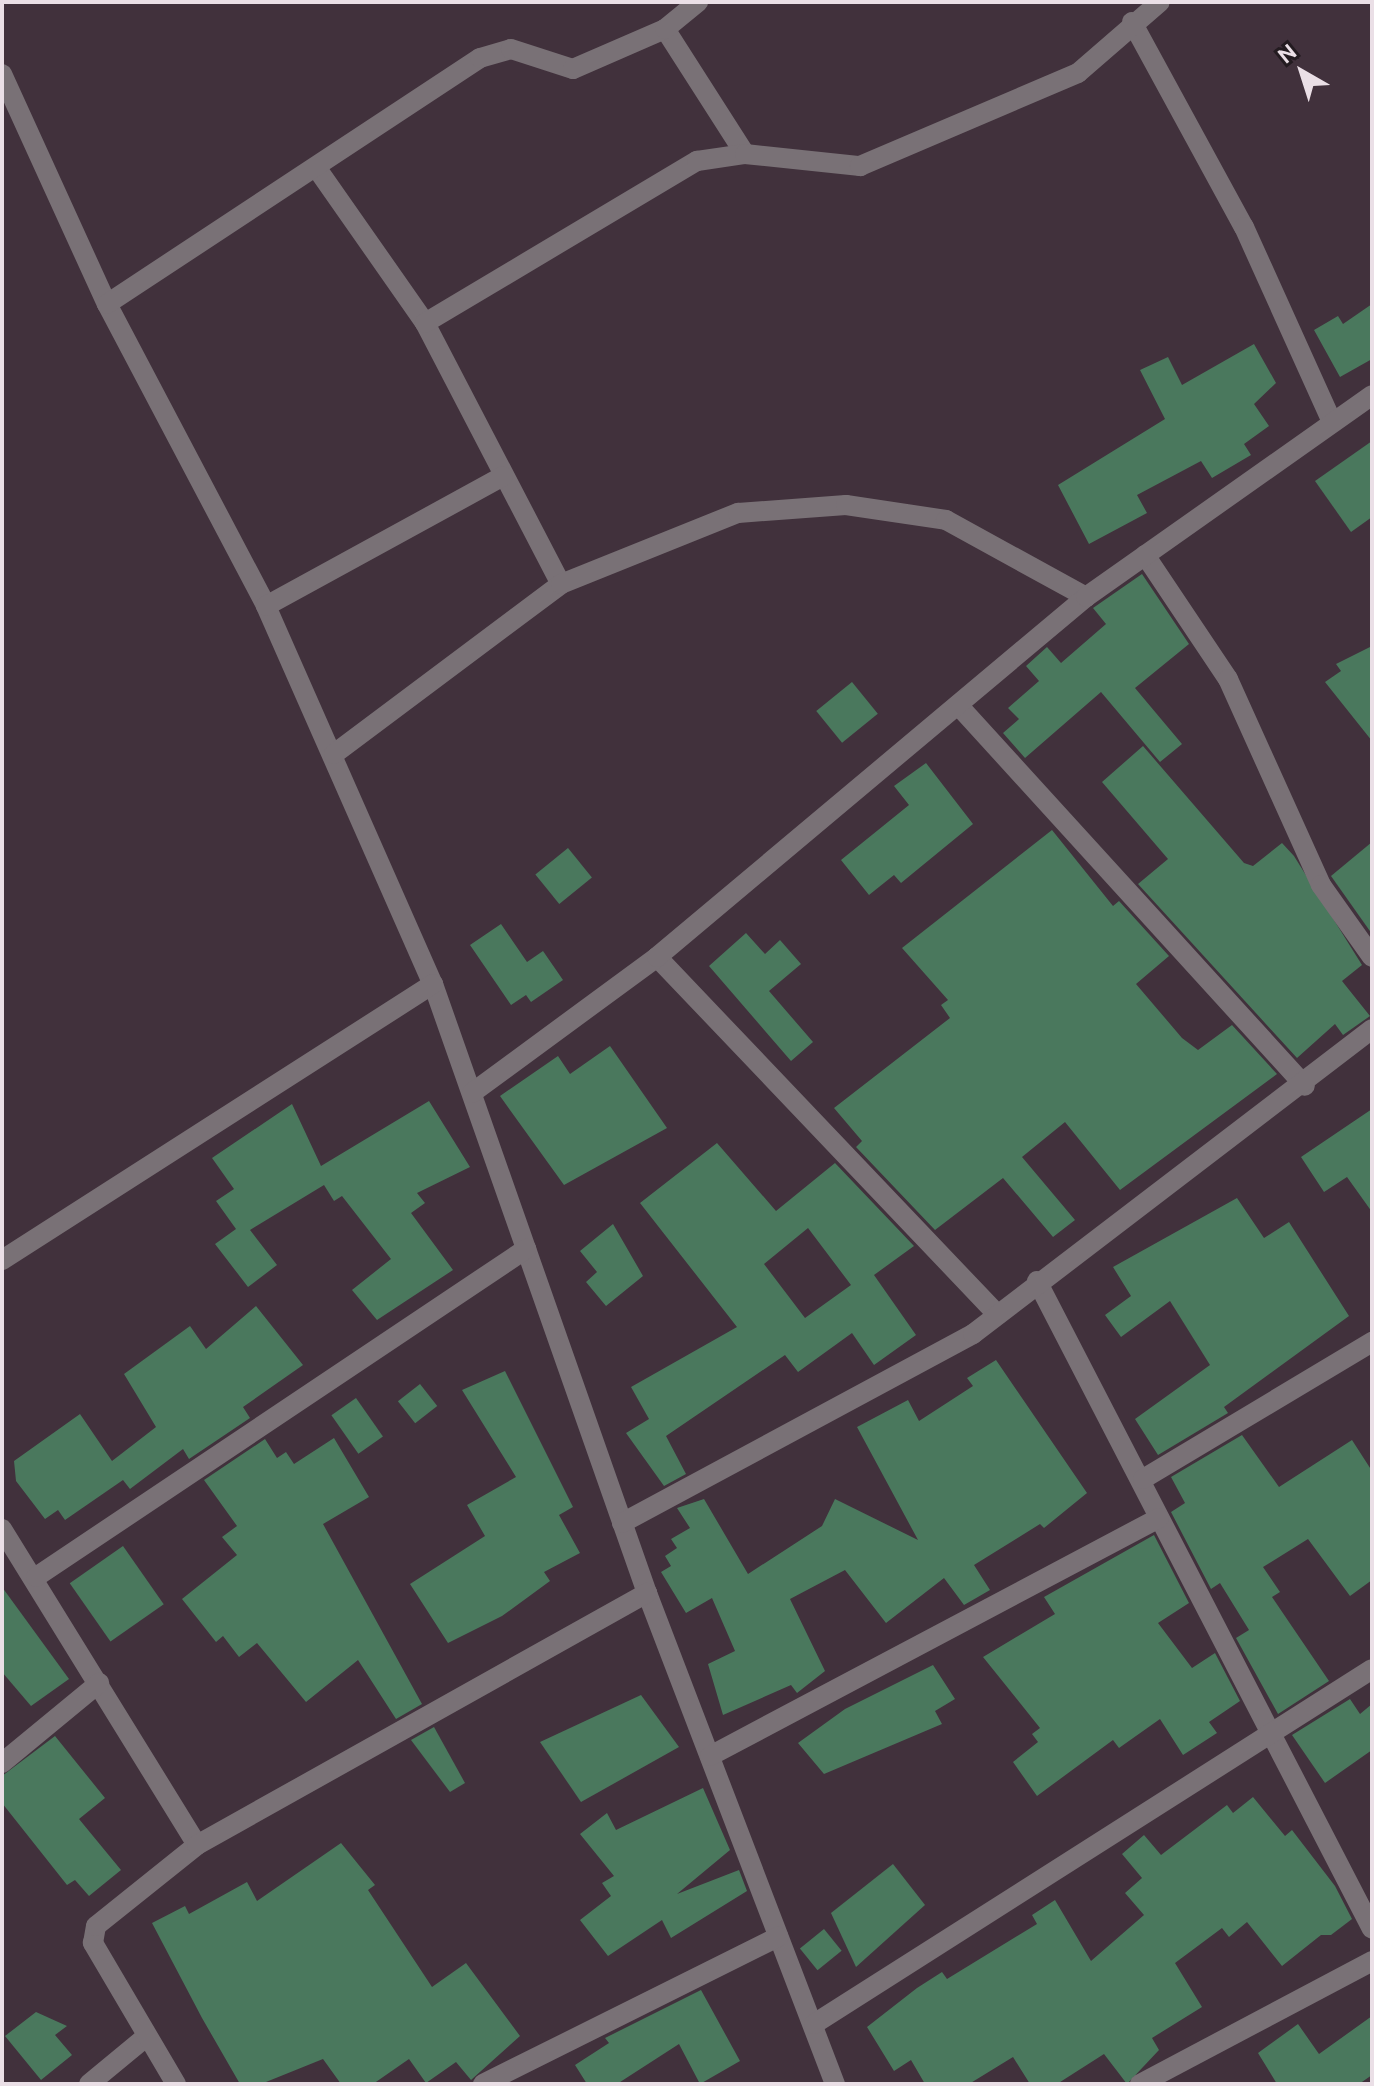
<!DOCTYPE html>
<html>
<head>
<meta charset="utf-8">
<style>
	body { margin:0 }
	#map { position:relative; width:1374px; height:2086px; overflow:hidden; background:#41313c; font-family:Ubuntu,sans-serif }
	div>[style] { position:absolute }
	.building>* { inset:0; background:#4a785d; transform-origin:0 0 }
	.minor>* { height:20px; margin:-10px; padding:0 10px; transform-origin:10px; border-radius:10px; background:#797176 }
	span { translate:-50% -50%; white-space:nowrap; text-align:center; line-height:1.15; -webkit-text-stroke:6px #231b20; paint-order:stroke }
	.frame { position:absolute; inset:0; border:4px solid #eadfe6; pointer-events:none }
	.north { position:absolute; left:1262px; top:32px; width:80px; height:80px; -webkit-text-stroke:6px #231b20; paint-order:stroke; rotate:321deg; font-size:22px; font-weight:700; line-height:32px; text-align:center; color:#eadfe6 }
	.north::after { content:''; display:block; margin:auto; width:28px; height:36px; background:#eadfe6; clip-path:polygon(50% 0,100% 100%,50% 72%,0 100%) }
</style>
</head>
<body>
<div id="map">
	<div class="building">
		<i style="clip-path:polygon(1372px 304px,1372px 359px,1340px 377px,1314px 330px,1338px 316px,1343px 324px)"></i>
		<i style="clip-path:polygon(1254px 344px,1276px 383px,1254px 404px,1269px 426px,1244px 444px,1251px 455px,1212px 478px,1201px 461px,1137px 495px,1147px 513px,1089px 544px,1058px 485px,1165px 419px,1140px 370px,1168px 357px,1182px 385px)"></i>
		<i style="clip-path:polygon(1372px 441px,1372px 517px,1351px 532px,1315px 481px)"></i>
		<i style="clip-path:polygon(1142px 574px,1189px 644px,1135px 688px,1182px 744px,1160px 762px,1101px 692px,1025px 758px,1003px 733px,1019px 719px,1008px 708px,1039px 681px,1026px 666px,1047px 647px,1061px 663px,1106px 624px,1093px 608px)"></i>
		<i style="clip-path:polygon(1372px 646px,1372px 741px,1325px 682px,1341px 671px,1336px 664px)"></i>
		<i style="left:852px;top:682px;width:41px;height:46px;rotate:51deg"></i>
		<i style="clip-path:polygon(1143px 746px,1244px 863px,1253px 866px,1282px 843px,1294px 856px,1362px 965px,1342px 981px,1370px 1016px,1343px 1035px,1335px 1024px,1297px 1058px,1138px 884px,1168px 859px,1102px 782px)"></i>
		<i style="clip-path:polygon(926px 763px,973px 824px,901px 883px,894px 875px,869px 895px,841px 860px,909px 805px,894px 786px)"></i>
		<i style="clip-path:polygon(1052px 830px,1113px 906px,1119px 901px,1169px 956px,1136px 984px,1182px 1038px,1198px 1050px,1232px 1025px,1277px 1074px,1120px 1190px,1065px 1122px,1022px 1157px,1075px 1220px,1053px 1237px,1003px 1178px,935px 1230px,856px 1147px,862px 1141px,834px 1108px,950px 1018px,941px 1005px,948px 1000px,902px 948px)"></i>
		<i style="clip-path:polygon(1372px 842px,1372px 934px,1331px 876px)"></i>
		<i style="left:568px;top:848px;width:38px;height:42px;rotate:51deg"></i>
		<i style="clip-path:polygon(501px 924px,527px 962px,543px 951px,563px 980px,531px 1002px,526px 995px,511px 1005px,470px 945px)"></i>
		<i style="clip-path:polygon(746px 933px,765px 954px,780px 940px,801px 964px,769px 991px,813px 1042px,791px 1061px,709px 966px)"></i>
		<i style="clip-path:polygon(610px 1046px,667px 1128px,564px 1185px,500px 1096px,558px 1056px,570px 1074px)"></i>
		<i style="clip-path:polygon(429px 1101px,470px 1167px,417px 1193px,425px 1203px,411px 1213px,453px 1270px,377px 1320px,352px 1290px,391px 1259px,342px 1196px,334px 1201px,324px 1185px,250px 1230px,277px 1265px,248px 1287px,215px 1244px,236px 1229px,216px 1201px,234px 1189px,212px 1158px,292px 1104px,321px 1166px)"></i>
		<i style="clip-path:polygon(1372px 1109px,1372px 1212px,1347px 1177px,1324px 1192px,1301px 1157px)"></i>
		<i style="clip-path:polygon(evenodd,717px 1143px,776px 1211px,835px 1163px,914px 1246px,874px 1275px,916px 1335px,874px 1365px,852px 1333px,798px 1372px,785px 1355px,666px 1436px,686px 1474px,664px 1486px,626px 1433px,649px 1419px,631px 1387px,737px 1327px,640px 1203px,717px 1143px,808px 1228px,851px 1285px,805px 1318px,764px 1264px,808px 1228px)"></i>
		<i style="clip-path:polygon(1237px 1198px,1264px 1238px,1289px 1222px,1349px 1316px,1224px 1407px,1228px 1413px,1158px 1455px,1135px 1419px,1210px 1365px,1170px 1301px,1121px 1337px,1105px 1315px,1131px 1296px,1113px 1267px)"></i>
		<i style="clip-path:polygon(613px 1224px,643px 1276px,606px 1306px,586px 1282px,597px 1272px,580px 1251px)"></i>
		<i style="clip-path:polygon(256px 1306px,303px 1365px,243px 1407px,250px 1418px,189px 1459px,183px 1449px,130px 1489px,123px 1480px,65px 1520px,58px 1510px,45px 1519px,16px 1481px,14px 1461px,80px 1414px,112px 1461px,156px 1427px,124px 1374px,190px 1326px,206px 1349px)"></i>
		<i style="clip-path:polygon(996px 1360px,1087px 1493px,1044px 1528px,1040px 1524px,974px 1565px,990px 1590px,964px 1605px,944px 1578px,886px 1623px,845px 1570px,790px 1599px,825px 1671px,797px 1693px,791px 1685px,723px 1715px,708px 1664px,735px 1651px,712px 1598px,686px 1613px,661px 1572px,671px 1566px,665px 1556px,677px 1548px,671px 1539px,690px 1528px,677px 1508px,704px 1499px,748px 1574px,822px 1526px,835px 1499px,918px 1540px,857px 1427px,908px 1400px,919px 1421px,973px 1386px,967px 1378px)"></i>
		<i style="clip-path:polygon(505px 1371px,573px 1507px,559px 1515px,580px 1553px,544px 1572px,550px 1581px,502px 1616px,448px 1643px,410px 1584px,485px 1536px,467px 1505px,516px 1477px,462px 1390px)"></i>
		<i style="left:420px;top:1384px;width:28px;height:28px;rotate:52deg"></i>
		<i style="left:356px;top:1398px;width:47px;height:30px;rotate:55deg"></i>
		<i style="clip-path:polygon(1242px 1435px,1279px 1487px,1352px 1440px,1372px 1471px,1372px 1580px,1350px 1596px,1308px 1539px,1263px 1567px,1280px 1592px,1272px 1597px,1329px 1681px,1278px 1714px,1236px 1638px,1249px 1630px,1220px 1583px,1211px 1589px,1171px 1512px,1185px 1503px,1171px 1477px)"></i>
		<i style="clip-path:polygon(334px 1438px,369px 1497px,323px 1524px,422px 1704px,396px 1719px,358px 1660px,306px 1702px,257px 1643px,239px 1657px,223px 1636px,216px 1642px,182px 1599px,237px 1555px,222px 1537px,237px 1526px,204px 1480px,265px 1439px,277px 1458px,286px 1452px,294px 1464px)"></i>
		<i style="clip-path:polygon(1154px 1535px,1189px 1603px,1158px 1623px,1192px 1668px,1215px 1653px,1240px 1701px,1209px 1722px,1217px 1733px,1183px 1755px,1160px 1719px,1119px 1748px,1113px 1740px,1037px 1796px,1013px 1762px,1038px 1742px,1032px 1734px,1040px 1728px,983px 1657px,1055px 1614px,1044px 1597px)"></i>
		<i style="left:123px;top:1546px;width:71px;height:65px;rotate:55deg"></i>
		<i style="clip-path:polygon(2px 1587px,69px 1679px,31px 1706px,2px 1672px)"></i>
		<i style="clip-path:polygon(933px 1665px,955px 1699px,935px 1711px,942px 1724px,824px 1774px,798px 1743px,845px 1709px)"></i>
		<i style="clip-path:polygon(641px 1695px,679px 1747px,581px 1802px,540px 1742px)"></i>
		<i style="clip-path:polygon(1350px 1699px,1360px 1714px,1372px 1704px,1372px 1750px,1325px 1783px,1292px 1735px)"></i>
		<i style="clip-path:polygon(434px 1727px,465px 1783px,450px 1792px,411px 1740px)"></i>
		<i style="clip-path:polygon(55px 1736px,105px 1798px,79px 1819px,121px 1870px,89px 1896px,75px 1880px,67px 1885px,2px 1803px,2px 1776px)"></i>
		<i style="clip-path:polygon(703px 1788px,730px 1850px,677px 1894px,739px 1870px,747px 1891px,671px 1938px,662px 1920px,608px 1956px,580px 1920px,611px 1896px,602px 1883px,614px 1876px,580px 1834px,607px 1813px,616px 1830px)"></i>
		<i style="clip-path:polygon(1253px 1797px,1285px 1836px,1292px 1830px,1335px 1886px,1352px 1919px,1331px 1935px,1321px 1935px,1282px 1966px,1247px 1922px,1229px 1937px,1222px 1928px,1175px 1963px,1202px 2007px,1152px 2038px,1159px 2050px,1127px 2084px,1104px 2054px,1057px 2084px,1030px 2084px,1013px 2057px,969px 2084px,925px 2084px,911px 2060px,894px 2071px,867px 2027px,917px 1988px,942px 1972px,947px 1979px,1037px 1924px,1032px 1915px,1055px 1900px,1091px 1961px,1144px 1915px,1125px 1893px,1142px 1878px,1122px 1854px,1144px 1835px,1161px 1855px,1227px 1805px,1233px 1813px)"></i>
		<i style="clip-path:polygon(341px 1843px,375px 1885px,368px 1890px,432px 1987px,466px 1963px,520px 2036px,471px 2080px,456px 2062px,426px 2083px,409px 2059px,373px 2084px,341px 2084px,323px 2059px,261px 2084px,240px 2084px,202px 2018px,152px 1923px,185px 1906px,189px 1914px,247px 1882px,257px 1901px)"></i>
		<i style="clip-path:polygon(893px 1864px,925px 1905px,856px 1967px,831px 1913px)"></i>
		<i style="left:824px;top:1929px;width:28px;height:31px;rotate:51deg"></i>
		<i style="clip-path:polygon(701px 1990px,740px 2061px,700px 2084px,679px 2044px,617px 2084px,587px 2084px,575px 2065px,609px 2043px,605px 2038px)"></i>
		<i style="clip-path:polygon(36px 2012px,67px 2026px,55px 2035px,72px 2055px,41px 2080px,5px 2036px)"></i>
		<i style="clip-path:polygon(1372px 2016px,1372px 2075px,1359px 2084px,1277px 2084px,1258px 2053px,1298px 2024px,1319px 2054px)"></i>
	</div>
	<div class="minor">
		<i style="left:1132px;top:22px;width:234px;rotate:61.4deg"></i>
		<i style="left:1244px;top:227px;width:214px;rotate:65.7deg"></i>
		<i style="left:665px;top:29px;width:148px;rotate:57.4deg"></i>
		<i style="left:2px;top:74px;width:253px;rotate:65.5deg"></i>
		<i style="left:107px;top:304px;width:341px;rotate:62.2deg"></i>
		<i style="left:266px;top:606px;width:413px;rotate:66.2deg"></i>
		<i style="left:433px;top:984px;width:646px;rotate:70.64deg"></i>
		<i style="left:647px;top:1593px;width:526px;rotate:69.05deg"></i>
		<i style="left:318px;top:170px;width:187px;rotate:55deg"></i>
		<i style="left:425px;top:323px;width:294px;rotate:62.5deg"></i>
		<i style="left:107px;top:304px;width:447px;rotate:-33.4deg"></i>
		<i style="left:480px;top:58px;width:32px;rotate:-16deg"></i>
		<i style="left:511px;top:49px;width:65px;rotate:17.9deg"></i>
		<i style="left:573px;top:69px;width:100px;rotate:-23.5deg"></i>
		<i style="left:665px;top:29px;width:43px;rotate:-39.3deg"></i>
		<i style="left:425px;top:323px;width:317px;rotate:-30.8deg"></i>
		<i style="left:697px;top:161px;width:49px;rotate:-8.3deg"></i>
		<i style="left:745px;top:154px;width:116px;rotate:6deg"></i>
		<i style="left:860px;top:166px;width:237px;rotate:-23.1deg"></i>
		<i style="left:1078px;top:73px;width:108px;rotate:-40.9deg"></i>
		<i style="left:1145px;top:555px;width:149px;rotate:56.2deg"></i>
		<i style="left:1228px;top:679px;width:226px;rotate:65.7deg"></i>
		<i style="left:1321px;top:885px;width:88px;rotate:54.7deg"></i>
		<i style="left:266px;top:606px;width:270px;rotate:-28.7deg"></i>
		<i style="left:958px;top:705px;width:515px;rotate:47.67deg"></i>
		<i style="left:334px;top:754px;width:284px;rotate:-36.8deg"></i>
		<i style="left:561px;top:584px;width:191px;rotate:-21.9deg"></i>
		<i style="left:738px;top:513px;width:108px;rotate:-4.2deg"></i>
		<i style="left:846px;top:505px;width:101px;rotate:8.5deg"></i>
		<i style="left:946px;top:520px;width:160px;rotate:28.8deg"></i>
		<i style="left:657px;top:957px;width:494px;rotate:46.4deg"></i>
		<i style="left:472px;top:1093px;width:230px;rotate:-36.3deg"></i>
		<i style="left:657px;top:957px;width:560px;rotate:-40deg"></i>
		<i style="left:1086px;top:597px;width:350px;rotate:-35.2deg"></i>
		<i style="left:2px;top:1260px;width:512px;rotate:-32.63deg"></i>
		<i style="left:1037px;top:1281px;width:729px;rotate:62.66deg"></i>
		<i style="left:1143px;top:1479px;width:267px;rotate:-30.9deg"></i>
		<i style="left:622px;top:1523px;width:399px;rotate:-28.3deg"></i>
		<i style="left:973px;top:1334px;width:502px;rotate:-37.39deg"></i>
		<i style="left:2px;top:1529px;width:371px;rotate:58.3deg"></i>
		<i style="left:36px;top:1577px;width:590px;rotate:-33.8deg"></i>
		<i style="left:710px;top:1756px;width:508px;rotate:-27.93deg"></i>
		<i style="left:2px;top:1763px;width:126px;rotate:-39.5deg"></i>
		<i style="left:814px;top:2024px;width:661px;rotate:-32.46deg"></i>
		<i style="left:89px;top:2084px;width:75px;rotate:-39.6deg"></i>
		<i style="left:176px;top:2084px;width:164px;rotate:-120.5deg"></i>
		<i style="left:93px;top:1943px;width:17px;rotate:-80deg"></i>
		<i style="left:96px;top:1926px;width:129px;rotate:-38.7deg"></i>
		<i style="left:197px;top:1845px;width:516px;rotate:-29.25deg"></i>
		<i style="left:483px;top:2084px;width:330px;rotate:-26.5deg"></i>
		<i style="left:1140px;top:2084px;width:263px;rotate:-27.9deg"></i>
	</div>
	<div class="frame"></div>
	<div class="north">N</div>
</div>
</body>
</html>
